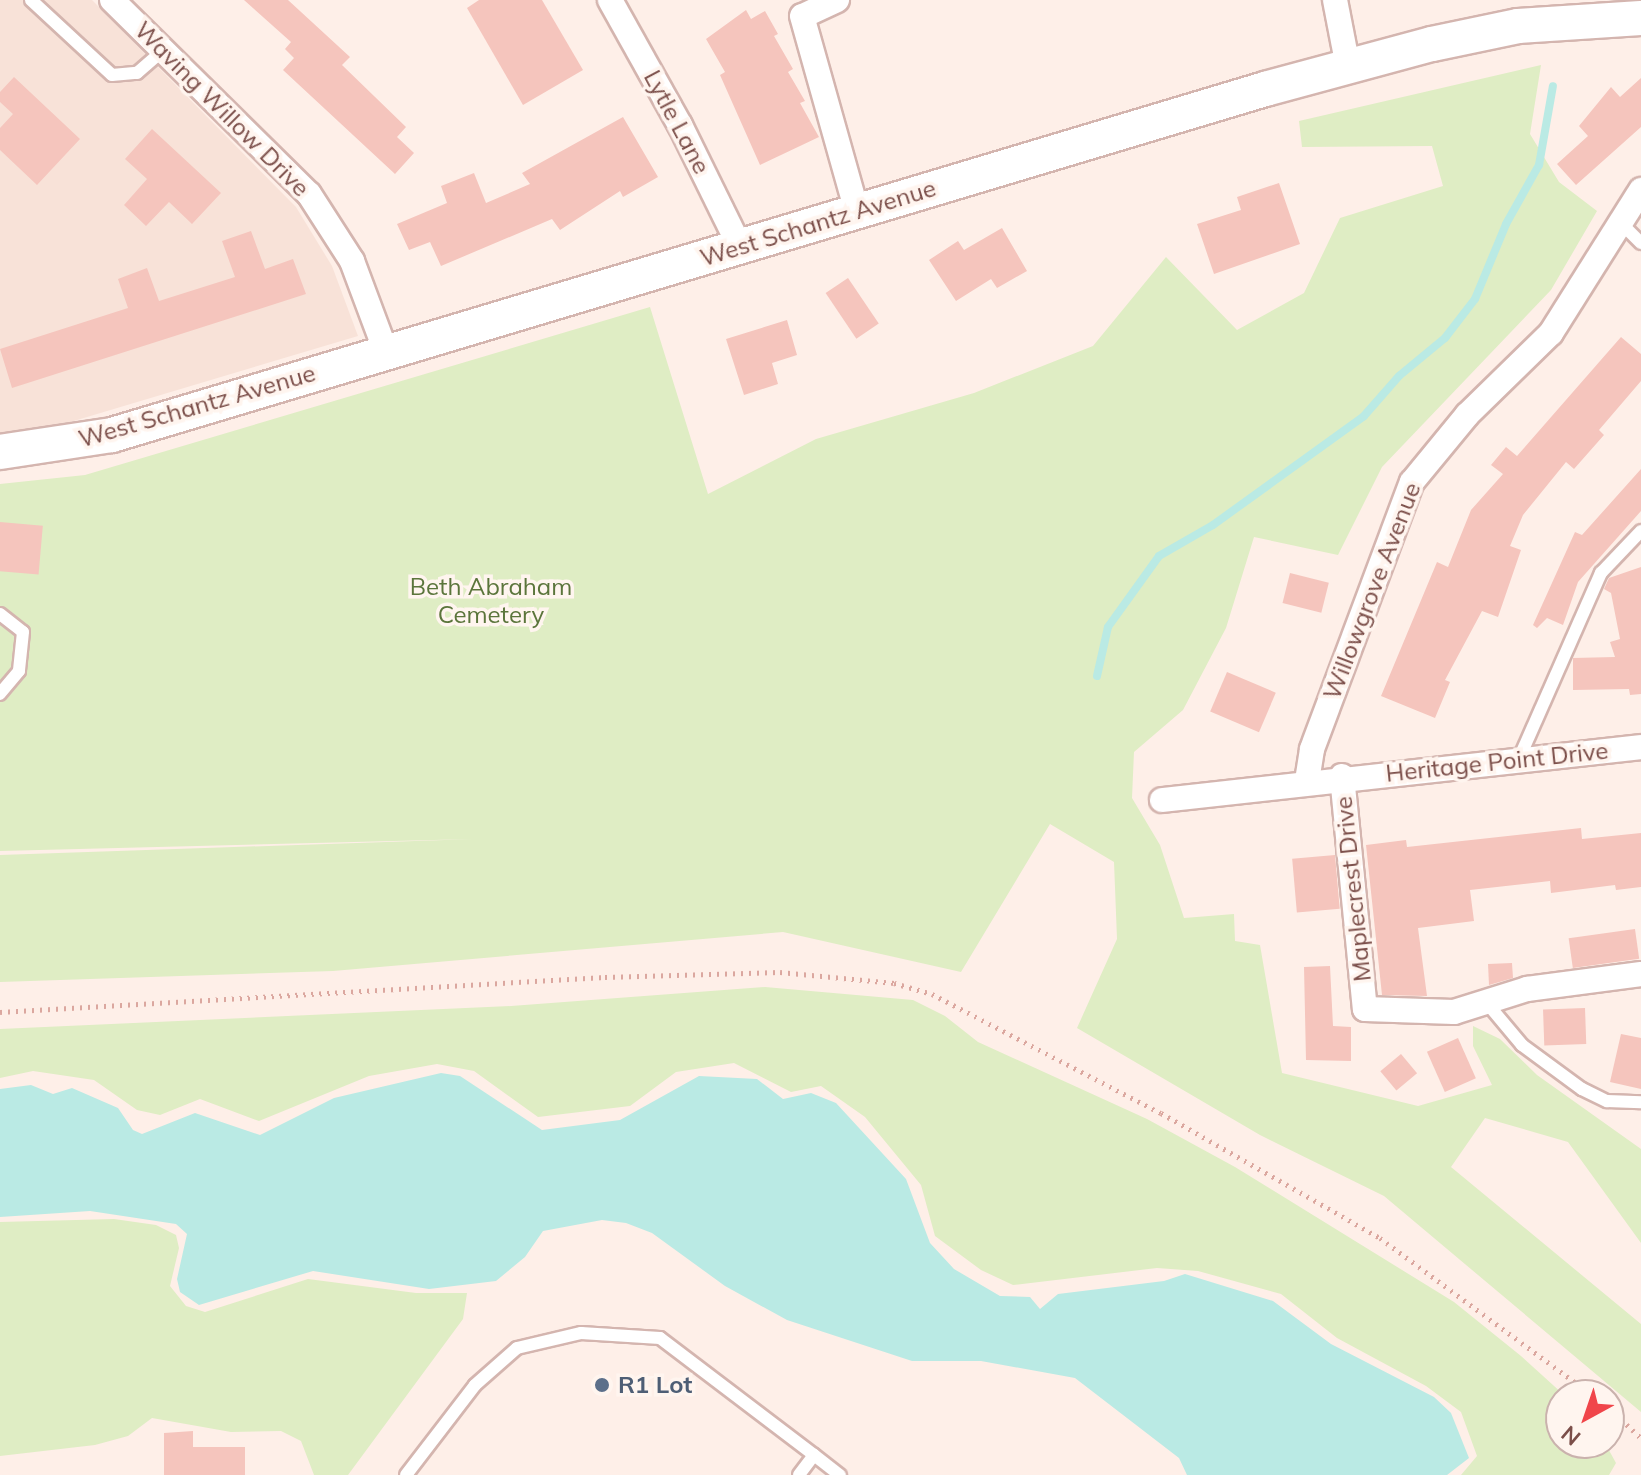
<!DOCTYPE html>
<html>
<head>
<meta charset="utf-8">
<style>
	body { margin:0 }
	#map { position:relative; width:1641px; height:1475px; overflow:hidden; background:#feefe8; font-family:Mulish,sans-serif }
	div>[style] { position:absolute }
	.residential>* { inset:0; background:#f8e2d8 }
	.green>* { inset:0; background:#dfedc4 }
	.water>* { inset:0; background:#baeae4 }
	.stream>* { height:8px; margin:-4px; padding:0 4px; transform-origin:4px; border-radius:4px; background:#baeae4 }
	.building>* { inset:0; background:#f5c5bd; transform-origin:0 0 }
	.path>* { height:5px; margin-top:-2.5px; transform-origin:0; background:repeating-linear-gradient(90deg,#dba79f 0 2px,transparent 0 8px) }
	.roads { filter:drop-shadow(2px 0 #d4b5af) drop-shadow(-2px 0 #d4b5af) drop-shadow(0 2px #d4b5af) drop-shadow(0 -2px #d4b5af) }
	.service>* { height:12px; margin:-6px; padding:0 6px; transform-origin:6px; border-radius:6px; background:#fff }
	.minor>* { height:24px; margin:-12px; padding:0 12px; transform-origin:12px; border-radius:12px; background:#fff }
	.secondary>* { height:34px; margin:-17px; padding:0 17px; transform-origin:17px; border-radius:17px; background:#fff }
	.dots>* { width:22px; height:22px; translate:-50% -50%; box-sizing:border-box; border:4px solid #fff5ef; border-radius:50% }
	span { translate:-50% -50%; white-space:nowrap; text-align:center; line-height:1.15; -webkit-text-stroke:7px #fff5ef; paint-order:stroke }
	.street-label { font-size:24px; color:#7b4e49 }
	.park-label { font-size:24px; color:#5b753b }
	.service-label { font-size:24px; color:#4e5e75; font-weight:700 }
	.left { translate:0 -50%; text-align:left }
	.north { position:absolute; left:1545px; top:1379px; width:80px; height:80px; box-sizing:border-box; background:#fff5ef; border:2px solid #cab2ad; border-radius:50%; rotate:220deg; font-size:22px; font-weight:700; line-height:32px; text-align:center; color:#7b4e49 }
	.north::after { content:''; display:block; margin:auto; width:28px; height:36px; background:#f0454a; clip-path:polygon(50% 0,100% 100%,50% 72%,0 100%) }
</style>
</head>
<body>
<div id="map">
	<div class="residential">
		<i style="clip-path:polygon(0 0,92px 0,296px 207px,332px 266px,358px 336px,57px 426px,0 438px)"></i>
	</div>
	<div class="green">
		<i style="clip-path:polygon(1541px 65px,1530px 134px,1559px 182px,1597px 211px,1551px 290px,1382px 467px,1338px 555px,1254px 537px,1226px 628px,1183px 710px,1134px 752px,1132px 798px,1160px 845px,1184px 918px,1234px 914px,1235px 941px,1260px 945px,1282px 1073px,1418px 1106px,1492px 1085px,1473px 1046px,1473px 1026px,1500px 1039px,1537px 1075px,1641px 1149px,1641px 1243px,1568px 1142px,1485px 1118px,1451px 1167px,1641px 1324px,1641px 1412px,1384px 1196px,1260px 1135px,1077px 1028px,1117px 939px,1114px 862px,1050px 824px,961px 972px,783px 932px,333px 971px,0 982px,0 855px,474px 839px,0 851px,0 484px,85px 475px,650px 307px,708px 494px,816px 439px,974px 393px,1093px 346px,1166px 257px,1237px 330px,1304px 293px,1340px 218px,1443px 186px,1432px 146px,1302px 147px,1299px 121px)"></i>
		<i style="clip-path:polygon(765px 987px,913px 1000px,945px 1016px,978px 1042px,1147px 1119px,1235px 1167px,1454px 1302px,1521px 1356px,1564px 1395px,1561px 1443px,1605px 1443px,1616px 1463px,1609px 1475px,1461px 1475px,1477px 1456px,1461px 1412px,1426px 1386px,1337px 1338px,1281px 1294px,1198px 1271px,1157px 1268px,1013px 1285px,981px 1270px,935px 1236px,921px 1185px,865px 1117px,821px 1086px,791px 1092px,734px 1063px,676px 1072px,630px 1106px,538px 1117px,474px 1071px,437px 1064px,369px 1076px,259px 1121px,200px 1099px,160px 1115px,137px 1110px,94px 1080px,33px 1071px,0 1078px,0 1029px,511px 1006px)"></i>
		<i style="clip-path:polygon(114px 1219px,156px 1225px,176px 1235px,179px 1248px,170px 1286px,186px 1306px,205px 1312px,308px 1279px,416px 1293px,467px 1293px,463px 1319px,348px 1475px,314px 1475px,301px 1441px,281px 1431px,231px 1432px,152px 1418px,128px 1436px,95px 1445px,0 1456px,0 1222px)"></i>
	</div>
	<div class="water">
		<i style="clip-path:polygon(441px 1073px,460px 1076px,542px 1130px,620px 1120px,699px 1076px,757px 1079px,783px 1099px,811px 1093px,836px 1103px,906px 1179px,930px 1243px,954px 1269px,1000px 1296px,1030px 1297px,1040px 1309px,1058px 1294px,1164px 1281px,1185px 1274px,1273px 1301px,1331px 1344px,1434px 1397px,1451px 1413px,1469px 1458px,1447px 1475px,1187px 1475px,1179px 1458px,1075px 1378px,981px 1361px,912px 1361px,787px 1320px,725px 1286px,652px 1233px,626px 1223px,602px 1220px,543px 1231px,525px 1257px,496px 1281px,429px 1289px,313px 1271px,199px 1305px,180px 1292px,177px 1279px,187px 1234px,176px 1224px,90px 1211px,0 1217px,0 1089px,31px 1085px,53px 1094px,72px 1088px,118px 1108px,133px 1130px,142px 1134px,195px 1113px,260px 1135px,334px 1098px)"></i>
	</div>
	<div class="stream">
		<i style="left:1097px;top:676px;width:50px;rotate:-77.3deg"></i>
		<i style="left:1108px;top:627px;width:87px;rotate:-54.3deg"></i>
		<i style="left:1159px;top:556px;width:62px;rotate:-29.9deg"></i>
		<i style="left:1213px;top:525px;width:186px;rotate:-35.8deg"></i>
		<i style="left:1364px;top:416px;width:53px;rotate:-48.8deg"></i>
		<i style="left:1399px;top:376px;width:60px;rotate:-39.6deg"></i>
		<i style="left:1445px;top:338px;width:49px;rotate:-52.4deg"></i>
		<i style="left:1475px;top:299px;width:81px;rotate:-67.5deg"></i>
		<i style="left:1506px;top:224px;width:68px;rotate:-60.8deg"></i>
		<i style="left:1539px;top:165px;width:80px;rotate:-80deg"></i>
	</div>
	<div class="building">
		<i style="clip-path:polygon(244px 0,288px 0,350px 57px,342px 65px,406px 127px,397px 137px,414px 153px,395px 174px,283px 70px,294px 58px,285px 49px,291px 42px)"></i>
		<i style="clip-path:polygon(479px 0,542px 0,583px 70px,523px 105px,467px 8px)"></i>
		<i style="clip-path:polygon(746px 10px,751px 19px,765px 11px,778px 34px,774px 36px,793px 69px,788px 72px,805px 101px,800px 103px,819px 137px,760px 165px,720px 75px,725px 72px,706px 39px)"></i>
		<i style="clip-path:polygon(14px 77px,80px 139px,37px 185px,0 150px,0 128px,13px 114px,0 102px,0 92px)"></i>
		<i style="clip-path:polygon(1641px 78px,1641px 127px,1576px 185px,1557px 164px,1588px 136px,1579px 126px,1611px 87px,1620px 97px)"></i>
		<i style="clip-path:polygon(623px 117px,658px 177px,623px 197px,620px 191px,560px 230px,552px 219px,441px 266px,430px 242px,409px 250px,397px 224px,447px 203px,441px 186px,474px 173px,486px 203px,530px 184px,522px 173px)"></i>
		<i style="clip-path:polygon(152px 129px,221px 193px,192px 224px,169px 202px,146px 226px,124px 205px,147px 179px,125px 159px)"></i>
		<i style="clip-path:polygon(1279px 183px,1300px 244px,1214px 274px,1197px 224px,1241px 210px,1237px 197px)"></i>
		<i style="clip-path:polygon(1002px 228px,1027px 271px,997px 288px,991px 279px,956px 301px,929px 260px,958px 241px,964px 250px)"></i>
		<i style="clip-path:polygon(251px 231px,265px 269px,293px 259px,306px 294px,12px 388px,0 349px,128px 308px,118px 279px,147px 268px,159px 301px,235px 277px,222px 241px)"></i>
		<i style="left:848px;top:278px;width:55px;height:27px;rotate:56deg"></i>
		<i style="clip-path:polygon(787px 320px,797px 355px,772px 363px,778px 384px,744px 395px,726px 339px)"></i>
		<i style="clip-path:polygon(1621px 337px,1641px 354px,1641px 381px,1599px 430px,1604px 435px,1574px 469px,1566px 462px,1523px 515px,1510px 546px,1521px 550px,1498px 617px,1482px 611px,1445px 680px,1450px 682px,1435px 718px,1381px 696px,1437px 562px,1448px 567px,1471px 510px,1503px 474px,1491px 465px,1506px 447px,1517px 456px)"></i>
		<i style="clip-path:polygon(1641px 469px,1641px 511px,1578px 582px,1563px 625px,1547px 618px,1537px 628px,1533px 625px,1575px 532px,1582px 535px)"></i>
		<i style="left:0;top:522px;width:43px;height:49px;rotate:5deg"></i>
		<i style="clip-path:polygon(1641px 567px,1641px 694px,1630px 695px,1629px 689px,1573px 690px,1573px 658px,1615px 657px,1610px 642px,1620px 639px,1611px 593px,1604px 589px,1609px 578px)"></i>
		<i style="left:1290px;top:573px;width:40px;height:31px;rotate:14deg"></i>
		<i style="left:1227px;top:672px;width:53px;height:43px;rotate:23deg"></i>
		<i style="clip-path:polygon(1581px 828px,1582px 839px,1641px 833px,1641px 887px,1616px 890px,1615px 885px,1551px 893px,1550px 881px,1470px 890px,1474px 921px,1418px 928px,1427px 996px,1382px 995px,1366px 845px,1406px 840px,1407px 847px)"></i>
		<i style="left:1335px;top:855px;width:54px;height:43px;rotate:85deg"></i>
		<i style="left:1635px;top:929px;width:30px;height:67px;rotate:82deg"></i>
		<i style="clip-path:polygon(1512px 963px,1513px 978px,1489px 985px,1488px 964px)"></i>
		<i style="clip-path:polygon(1330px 966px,1333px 1026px,1351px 1027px,1351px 1061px,1306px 1060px,1304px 967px)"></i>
		<i style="left:1585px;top:1008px;width:36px;height:42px;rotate:88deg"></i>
		<i style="clip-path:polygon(1621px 1034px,1641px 1038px,1641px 1089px,1610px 1082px)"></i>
		<i style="left:1458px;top:1038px;width:44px;height:34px;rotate:66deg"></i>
		<i style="left:1401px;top:1054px;width:25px;height:27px;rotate:50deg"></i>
		<i style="clip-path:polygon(193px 1431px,193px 1447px,245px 1447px,245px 1475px,164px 1475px,164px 1433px)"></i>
	</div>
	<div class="path">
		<i style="left:0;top:1012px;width:606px;rotate:-3.31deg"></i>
		<i style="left:605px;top:977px;width:175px;rotate:-1.6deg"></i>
		<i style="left:780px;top:972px;width:115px;rotate:5.5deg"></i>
		<i style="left:894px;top:983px;width:40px;rotate:16deg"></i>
		<i style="left:932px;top:994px;width:258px;rotate:27.5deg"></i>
		<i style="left:1161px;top:1113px;width:252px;rotate:29.7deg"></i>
		<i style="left:1380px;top:1238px;width:264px;rotate:36.5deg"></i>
		<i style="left:1609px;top:1408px;width:44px;rotate:43.2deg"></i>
	</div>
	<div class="roads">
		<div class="service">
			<i style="left:31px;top:0;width:110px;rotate:42.8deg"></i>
			<i style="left:112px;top:75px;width:25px;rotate:-5deg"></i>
			<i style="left:137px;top:73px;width:35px;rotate:-41deg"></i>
			<i style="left:1619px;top:221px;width:31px;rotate:45deg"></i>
			<i style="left:0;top:614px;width:29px;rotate:38deg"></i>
			<i style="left:23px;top:632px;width:39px;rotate:96deg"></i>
			<i style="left:19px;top:671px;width:30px;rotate:130deg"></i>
			<i style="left:1518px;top:761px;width:206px;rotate:-66.2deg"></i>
			<i style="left:1601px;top:573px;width:58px;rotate:-46.4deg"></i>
			<i style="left:1486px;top:1002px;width:56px;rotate:50.1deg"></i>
			<i style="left:1522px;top:1045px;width:74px;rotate:36.3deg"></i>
			<i style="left:1582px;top:1089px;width:28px;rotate:26deg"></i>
			<i style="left:1607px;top:1101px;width:34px;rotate:2deg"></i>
			<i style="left:814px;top:1455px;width:33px;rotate:38deg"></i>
			<i style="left:406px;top:1475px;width:113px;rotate:-52.5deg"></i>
			<i style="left:475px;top:1385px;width:56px;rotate:-41.4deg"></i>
			<i style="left:517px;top:1348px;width:66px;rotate:-13.2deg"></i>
			<i style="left:581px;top:1333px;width:79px;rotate:3.6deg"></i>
			<i style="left:660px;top:1338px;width:193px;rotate:37.2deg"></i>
			<i style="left:814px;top:1455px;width:25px;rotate:127deg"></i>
		</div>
		<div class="minor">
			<i style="left:112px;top:0;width:276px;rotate:44.6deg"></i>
			<i style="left:309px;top:194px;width:80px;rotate:57.3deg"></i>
			<i style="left:352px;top:261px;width:97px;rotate:69.5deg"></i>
			<i style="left:610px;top:0;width:143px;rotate:60.8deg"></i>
			<i style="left:680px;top:125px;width:136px;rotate:63.8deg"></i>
			<i style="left:837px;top:0;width:38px;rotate:155deg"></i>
			<i style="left:802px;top:16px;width:204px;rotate:74.3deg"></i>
			<i style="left:1335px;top:0;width:68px;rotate:79deg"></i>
			<i style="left:1342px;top:776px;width:234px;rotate:84.4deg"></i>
			<i style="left:1365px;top:1009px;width:89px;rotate:1.9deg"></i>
			<i style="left:1454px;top:1012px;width:77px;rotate:-17.5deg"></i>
			<i style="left:1527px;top:989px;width:115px;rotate:-7.5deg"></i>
			<i style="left:1307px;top:781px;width:32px;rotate:-81deg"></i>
			<i style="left:1312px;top:749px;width:285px;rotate:-69.5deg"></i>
			<i style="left:1412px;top:482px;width:87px;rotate:-50.6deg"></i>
			<i style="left:1467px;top:415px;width:117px;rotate:-44.3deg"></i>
			<i style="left:1551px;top:333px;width:169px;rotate:-57.8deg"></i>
			<i style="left:1162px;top:800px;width:482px;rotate:-6.3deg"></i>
		</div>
		<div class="secondary">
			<i style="left:0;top:452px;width:113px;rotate:-8.6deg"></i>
			<i style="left:112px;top:435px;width:1204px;rotate:-16.7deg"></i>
			<i style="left:1265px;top:89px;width:173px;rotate:-15.1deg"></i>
			<i style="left:1432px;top:44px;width:88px;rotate:-11.8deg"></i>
			<i style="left:1518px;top:26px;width:123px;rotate:-3.7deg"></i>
		</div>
	</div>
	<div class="dots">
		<i style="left:602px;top:1385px;background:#5c6f8a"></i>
	</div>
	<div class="street-label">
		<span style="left:222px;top:109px;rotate:45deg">Waving Willow Drive</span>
		<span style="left:677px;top:122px;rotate:62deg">Lytle Lane</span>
		<span style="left:818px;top:223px;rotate:-17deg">West Schantz Avenue</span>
		<span style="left:197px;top:406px;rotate:-16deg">West Schantz Avenue</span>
		<span style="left:1372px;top:591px;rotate:-69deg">Willowgrove Avenue</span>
		<span style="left:1497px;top:762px;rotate:-6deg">Heritage Point Drive</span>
		<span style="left:1353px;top:889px;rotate:-96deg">Maplecrest Drive</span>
	</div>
	<div class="park-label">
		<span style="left:491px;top:601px">Beth Abraham<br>Cemetery</span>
	</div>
	<div class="service-label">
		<span class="left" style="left:618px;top:1385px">R1 Lot</span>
	</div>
	<div class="north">N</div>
</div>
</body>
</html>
